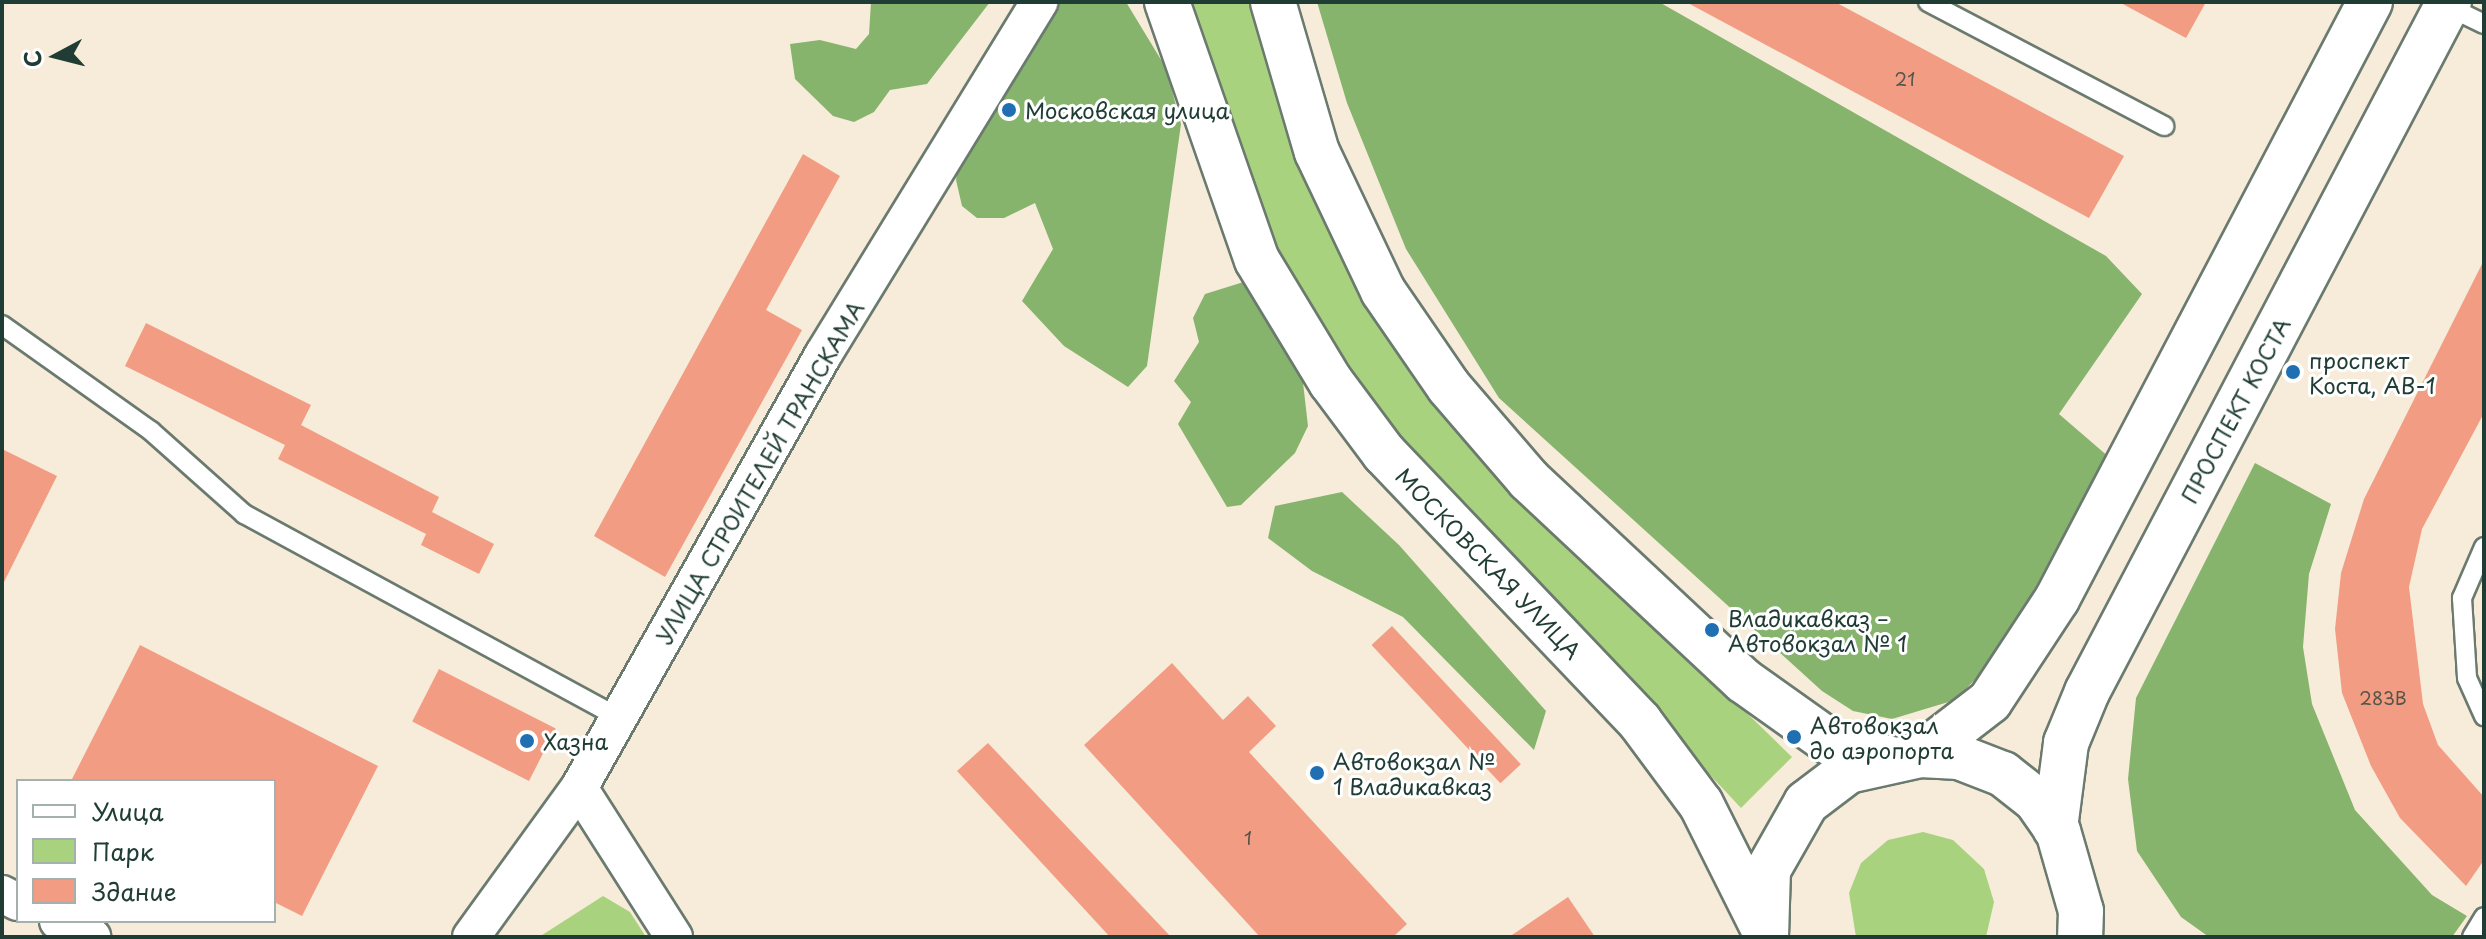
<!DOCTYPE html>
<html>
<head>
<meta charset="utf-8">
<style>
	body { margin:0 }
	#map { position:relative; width:2486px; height:939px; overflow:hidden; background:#f7ecda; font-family:"Playpen Sans",sans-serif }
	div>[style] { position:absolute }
	.green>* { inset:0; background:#a8d27e }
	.forest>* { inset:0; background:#86b46d }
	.building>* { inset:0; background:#f29d83; transform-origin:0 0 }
	.roads { filter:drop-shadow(2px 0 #6b7a6e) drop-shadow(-2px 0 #6b7a6e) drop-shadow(0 2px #6b7a6e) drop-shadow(0 -2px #6b7a6e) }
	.lane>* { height:18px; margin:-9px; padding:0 9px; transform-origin:9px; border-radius:9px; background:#fff }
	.street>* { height:36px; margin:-18px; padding:0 18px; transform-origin:18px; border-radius:18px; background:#fff }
	.primary>* { height:44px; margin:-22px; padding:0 22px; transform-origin:22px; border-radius:22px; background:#fff }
	.highway>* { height:44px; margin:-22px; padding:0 22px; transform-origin:22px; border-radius:22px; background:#fff }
	.dots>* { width:22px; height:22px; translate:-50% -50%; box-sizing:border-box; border:4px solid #fff; border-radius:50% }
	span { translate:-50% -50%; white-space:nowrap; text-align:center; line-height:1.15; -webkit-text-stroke:6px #fff; paint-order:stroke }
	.number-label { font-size:18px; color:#545548 }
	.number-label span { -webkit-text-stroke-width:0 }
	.poi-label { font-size:22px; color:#1f3d34 }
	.left { translate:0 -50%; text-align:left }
	.street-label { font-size:22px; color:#1f3d34 }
	.frame { position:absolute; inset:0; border:4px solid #1f3d34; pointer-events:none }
	.legend { position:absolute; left:16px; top:779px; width:260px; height:144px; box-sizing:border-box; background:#fff; border:2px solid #a5b1ae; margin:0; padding:10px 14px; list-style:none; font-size:24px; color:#1f3d34 }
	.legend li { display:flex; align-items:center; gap:16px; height:40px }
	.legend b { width:40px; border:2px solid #a5b1ae }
	.north { position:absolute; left:16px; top:16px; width:80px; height:80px; -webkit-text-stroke:6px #fff; paint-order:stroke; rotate:263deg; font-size:22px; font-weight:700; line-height:32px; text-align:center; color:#1f3d34 }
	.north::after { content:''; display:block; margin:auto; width:28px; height:36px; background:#1f3d34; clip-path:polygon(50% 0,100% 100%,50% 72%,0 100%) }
</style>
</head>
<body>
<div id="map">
	<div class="green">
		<i style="clip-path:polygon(1193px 2px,1250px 2px,1297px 154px,1475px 449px,1792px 757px,1741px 808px,1381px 423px,1262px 223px)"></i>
		<i style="clip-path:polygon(1923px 832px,1953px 840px,1984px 869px,1994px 902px,1986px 937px,1856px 937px,1849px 893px,1861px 863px,1888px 840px)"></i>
		<i style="clip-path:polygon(603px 896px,630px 912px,646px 937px,539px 937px)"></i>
	</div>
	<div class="forest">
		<i style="clip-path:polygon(871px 2px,990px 2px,927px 84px,890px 90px,874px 112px,854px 122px,833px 116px,795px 79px,790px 44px,820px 40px,856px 49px,869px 34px)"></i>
		<i style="clip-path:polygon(1042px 2px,1126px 2px,1166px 68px,1181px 124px,1147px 366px,1128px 387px,1064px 346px,1022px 301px,1053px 249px,1035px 203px,1004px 218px,977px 218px,962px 206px,956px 180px,960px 155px)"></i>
		<i style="clip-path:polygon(1317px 2px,1659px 2px,2106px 256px,2142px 294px,2059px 414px,2110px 458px,1992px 662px,1955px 700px,1892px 719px,1853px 711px,1822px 691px,1499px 398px,1406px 249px,1347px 103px)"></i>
		<i style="clip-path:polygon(1250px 280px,1302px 374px,1308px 426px,1295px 453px,1241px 505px,1227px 507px,1178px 424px,1191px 402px,1174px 381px,1199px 342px,1193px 318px,1205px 294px)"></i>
		<i style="clip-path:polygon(2255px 463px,2331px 504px,2309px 574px,2303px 647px,2312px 704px,2355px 810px,2432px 895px,2467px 916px,2452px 937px,2209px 937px,2181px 917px,2137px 851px,2128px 779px,2136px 698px)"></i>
		<i style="clip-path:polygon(1342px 492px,1399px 545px,1546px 711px,1534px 750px,1403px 617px,1312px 571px,1268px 538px,1275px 506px)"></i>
	</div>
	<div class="building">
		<i style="clip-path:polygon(1686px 2px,1835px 2px,2124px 156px,2089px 218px)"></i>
		<i style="clip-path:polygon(2119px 2px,2206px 2px,2186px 38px)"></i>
		<i style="clip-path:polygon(803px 154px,840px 176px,766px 310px,802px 330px,665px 577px,594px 536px)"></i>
		<i style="clip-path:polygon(2484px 260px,2484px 413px,2422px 529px,2409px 587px,2423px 704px,2438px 745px,2484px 797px,2484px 860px,2466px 886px,2400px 818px,2371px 766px,2342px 693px,2335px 629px,2341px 573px,2364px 499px)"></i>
		<i style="clip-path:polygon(146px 323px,311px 405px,301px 425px,439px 497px,432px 512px,494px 544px,479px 574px,421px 545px,426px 534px,278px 459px,285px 445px,125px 366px)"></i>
		<i style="clip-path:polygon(2px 449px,57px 476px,2px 586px)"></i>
		<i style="left:1392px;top:626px;width:189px;height:28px;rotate:47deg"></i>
		<i style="clip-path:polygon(140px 645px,378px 766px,302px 916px,274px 902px,274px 781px,71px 781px)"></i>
		<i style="clip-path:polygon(1172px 663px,1223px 720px,1248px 696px,1276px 726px,1249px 752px,1407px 924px,1393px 937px,1260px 937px,1084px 745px)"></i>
		<i style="left:439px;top:669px;width:131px;height:59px;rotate:27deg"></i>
		<i style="clip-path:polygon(988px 743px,1171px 937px,1110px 937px,957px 771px)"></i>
		<i style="clip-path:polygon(1568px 897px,1595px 937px,1509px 937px)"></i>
	</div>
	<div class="roads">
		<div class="lane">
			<i style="left:1928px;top:2px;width:267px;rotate:27.7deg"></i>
			<i style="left:2447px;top:6px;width:41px;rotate:25.9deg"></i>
			<i style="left:2px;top:325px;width:183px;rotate:35.4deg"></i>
			<i style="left:151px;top:431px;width:125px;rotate:41.7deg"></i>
			<i style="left:244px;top:514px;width:427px;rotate:28.5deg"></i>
			<i style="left:2484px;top:547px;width:56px;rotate:113.3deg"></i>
			<i style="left:2462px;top:598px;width:80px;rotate:86.4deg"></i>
			<i style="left:2467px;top:678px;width:42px;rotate:65.9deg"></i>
			<i style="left:2472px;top:937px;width:23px;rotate:-59deg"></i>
		</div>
		<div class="street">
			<i style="left:579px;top:788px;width:177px;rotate:57.5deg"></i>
			<i style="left:2px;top:894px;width:18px;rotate:27deg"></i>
			<i style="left:58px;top:921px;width:38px;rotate:25deg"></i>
			<i style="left:471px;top:937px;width:184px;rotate:-54.1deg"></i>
			<i style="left:579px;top:788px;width:497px;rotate:-60.6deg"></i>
			<i style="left:823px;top:355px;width:414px;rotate:-58.5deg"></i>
		</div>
		<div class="primary">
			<i style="left:1167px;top:2px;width:273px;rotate:70.8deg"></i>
			<i style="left:1257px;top:260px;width:143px;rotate:58.8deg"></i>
			<i style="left:1331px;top:382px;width:89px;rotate:53.3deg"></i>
			<i style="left:1384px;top:453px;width:371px;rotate:46.4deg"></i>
			<i style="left:1640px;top:722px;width:102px;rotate:53.4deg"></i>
			<i style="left:1701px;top:804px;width:143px;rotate:63.4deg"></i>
			<i style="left:1273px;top:2px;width:156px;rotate:73.7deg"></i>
			<i style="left:1317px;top:152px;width:154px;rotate:64.6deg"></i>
			<i style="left:1383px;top:291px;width:116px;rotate:55.5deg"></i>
			<i style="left:1449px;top:387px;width:123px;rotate:49.3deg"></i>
			<i style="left:1529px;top:480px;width:294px;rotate:43.1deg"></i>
			<i style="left:1744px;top:681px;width:110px;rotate:35.4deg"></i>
			<i style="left:1834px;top:745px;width:56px;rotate:13.5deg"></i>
			<i style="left:1920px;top:755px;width:88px;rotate:-37.6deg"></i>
			<i style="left:1990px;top:701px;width:122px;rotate:-56.7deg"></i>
			<i style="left:2057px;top:599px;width:674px;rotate:-62.33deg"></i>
			<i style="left:2055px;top:828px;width:86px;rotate:-82.6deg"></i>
			<i style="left:2066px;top:743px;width:55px;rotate:-67.6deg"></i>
			<i style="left:2087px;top:692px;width:779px;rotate:-62.32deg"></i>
		</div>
		<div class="highway">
			<i style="left:1766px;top:937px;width:67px;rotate:-88.3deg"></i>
			<i style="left:1768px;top:870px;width:77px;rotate:-60.4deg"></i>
			<i style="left:1806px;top:803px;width:53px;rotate:-37.3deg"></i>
			<i style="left:1848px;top:771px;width:74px;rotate:-12.5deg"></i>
			<i style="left:1920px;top:755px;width:39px;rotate:3deg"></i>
			<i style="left:1959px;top:757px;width:47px;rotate:21.1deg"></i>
			<i style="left:2003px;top:774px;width:42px;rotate:38.2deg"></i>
			<i style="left:2036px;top:800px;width:38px;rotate:55deg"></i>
			<i style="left:2058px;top:831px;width:83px;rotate:74deg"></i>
			<i style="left:2081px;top:911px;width:26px;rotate:92deg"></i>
		</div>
	</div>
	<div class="dots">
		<i style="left:1009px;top:110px;background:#1f6fb2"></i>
		<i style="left:2293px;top:372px;background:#1f6fb2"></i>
		<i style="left:1712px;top:630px;background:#1f6fb2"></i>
		<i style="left:1794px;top:737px;background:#1f6fb2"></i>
		<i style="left:527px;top:741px;background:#1f6fb2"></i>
		<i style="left:1317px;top:773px;background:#1f6fb2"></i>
	</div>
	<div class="number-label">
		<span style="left:1905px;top:79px">21</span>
		<span style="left:2383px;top:698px">283В</span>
		<span style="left:1248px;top:838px">1</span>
	</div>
	<div class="poi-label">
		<span class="left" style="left:1025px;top:110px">Московская улица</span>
		<span class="left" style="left:2309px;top:372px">проспект<br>Коста, АВ-1</span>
		<span class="left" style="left:1728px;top:630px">Владикавказ –<br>Автовокзал № 1</span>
		<span class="left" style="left:1810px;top:737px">Автовокзал<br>до аэропорта</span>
		<span class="left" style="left:543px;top:741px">Хазна</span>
		<span class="left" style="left:1333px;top:773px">Автовокзал №<br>1 Владикавказ</span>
	</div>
	<div class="street-label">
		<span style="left:2235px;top:410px;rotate:-62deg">ПРОСПЕКТ КОСТА</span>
		<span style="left:759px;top:472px;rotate:-60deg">УЛИЦА СТРОИТЕЛЕЙ ТРАНСКАМА</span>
		<span style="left:1489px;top:563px;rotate:46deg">МОСКОВСКАЯ УЛИЦА</span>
	</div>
	<div class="frame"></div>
	<ul class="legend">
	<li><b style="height:10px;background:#fff"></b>Улица</li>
	<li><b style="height:22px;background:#a8d27e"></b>Парк</li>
	<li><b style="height:22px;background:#f29d83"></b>Здание</li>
	</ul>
	<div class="north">С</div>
</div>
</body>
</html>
